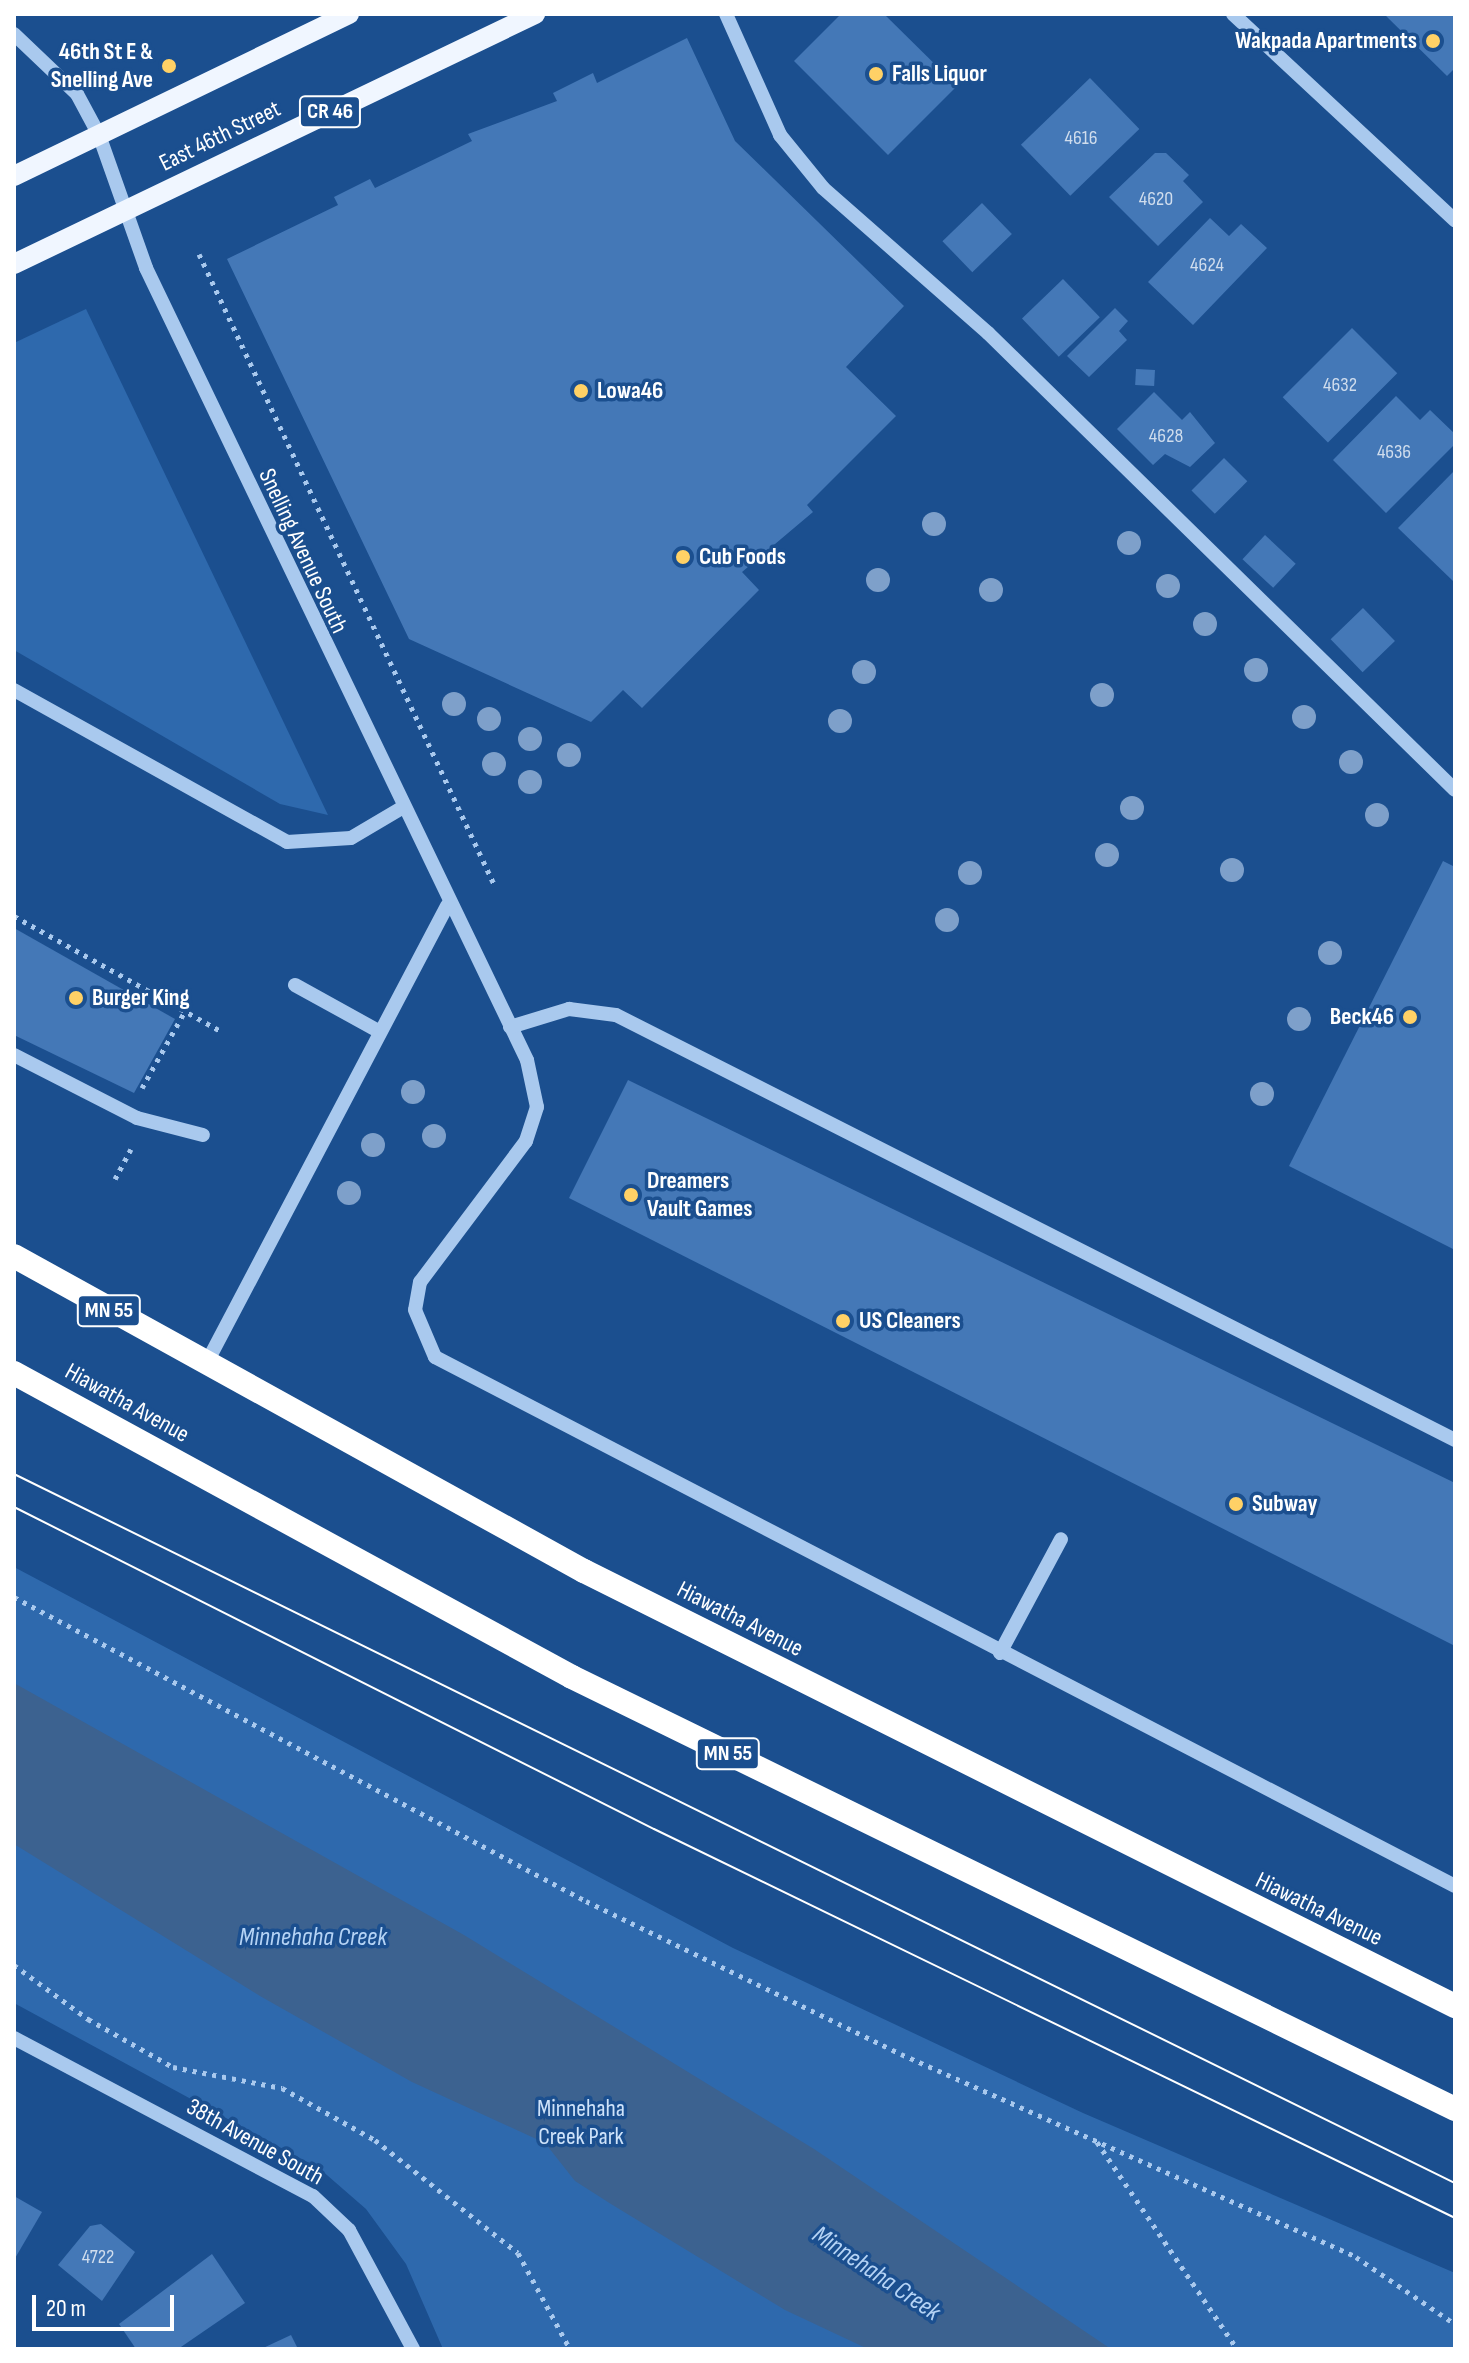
<!DOCTYPE html>
<html>
<head>
<meta charset="utf-8">
<style>
	body { margin:0 }
	#map { position:relative; width:1469px; height:2363px; overflow:hidden; background:#1b4f8f; font-family:"Sofia Sans Condensed",sans-serif }
	div>[style] { position:absolute }
	.green>* { inset:0; background:#2e69ad }
	.water>* { inset:0; background:#3c6290 }
	.building>* { inset:0; background:#4478b7; transform-origin:0 0 }
	.path>* { height:5px; margin-top:-2.5px; transform-origin:0; background:repeating-linear-gradient(90deg,#a9c9ee 0 4px,transparent 0 10px) }
	.minor>* { height:14px; margin:-7px; padding:0 7px; transform-origin:7px; border-radius:7px; background:#a9c9ee }
	.major>* { height:20px; margin:-10px; padding:0 10px; transform-origin:10px; border-radius:10px; background:#f0f6ff }
	.highway>* { height:24px; margin:-12px; padding:0 12px; transform-origin:12px; border-radius:12px; background:#fff }
	.tram>* { height:2px; margin:-1px; padding:0 1px; transform-origin:1px; border-radius:1px; background:#fff }
	.trees>* { width:24px; height:24px; margin:-12px; border-radius:50%; background:#7ea0ca }
	.dots>* { width:22px; height:22px; translate:-50% -50%; box-sizing:border-box; border:4px solid #1b4f8f; border-radius:50% }
	span { translate:-50% -50%; white-space:nowrap; text-align:center; line-height:1.15; -webkit-text-stroke:7px #1b4f8f; paint-order:stroke }
	.number-label { font-size:20px; color:#d0dded }
	.number-label span { -webkit-text-stroke-width:0 }
	.shield-label span { padding:2px 6px; background:#1b4f8f; border:2px solid; border-radius:6px; -webkit-text-stroke-width:0 }
	.shield-label { font-size:22px; color:#fff; font-weight:700 }
	.poi-label { font-size:24px; color:#fff; font-weight:700 }
	.right { translate:-100% -50%; text-align:right }
	.left { translate:0 -50%; text-align:left }
	.street-label { font-size:24px; color:#fff }
	.park-label { font-size:24px; color:#cfe3fa }
	.water-label { font-size:26px; color:#b5d3f5; font-style:italic }
	.frame { position:absolute; inset:0; border:16px solid #fff; pointer-events:none }
	.scale { position:absolute; left:32px; top:2295px; width:142px; height:36px; box-sizing:border-box; border:4px solid #fff; border-top:0; padding-left:10px; font-size:24px; line-height:28px; white-space:nowrap; color:#fff; -webkit-text-stroke:6px #1b4f8f; paint-order:stroke }
</style>
</head>
<body>
<div id="map">
	<div class="green">
		<i style="clip-path:polygon(86px 309px,328px 815px,280px 804px,14px 650px,14px 343px)"></i>
		<i style="clip-path:polygon(14px 1567px,733px 1948px,1083px 2113px,1455px 2273px,1455px 2349px,443px 2349px,406px 2264px,366px 2209px,320px 2169px,14px 2003px)"></i>
	</div>
	<div class="water">
		<i style="clip-path:polygon(14px 1683px,464px 1935px,814px 2149px,1111px 2349px,868px 2349px,785px 2310px,611px 2204px,575px 2181px,545px 2143px,412px 2082px,260px 1996px,14px 1844px)"></i>
	</div>
	<div class="building">
		<i style="clip-path:polygon(841px 14px,884px 14px,957px 86px,888px 155px,794px 61px)"></i>
		<i style="clip-path:polygon(1384px 14px,1455px 14px,1455px 68px,1447px 76px)"></i>
		<i style="clip-path:polygon(687px 38px,735px 141px,904px 306px,846px 367px,896px 416px,807px 505px,813px 512px,742px 572px,759px 590px,642px 708px,623px 690px,591px 722px,409px 639px,227px 259px,338px 205px,334px 197px,370px 179px,375px 188px,472px 141px,468px 134px,557px 101px,553px 93px,593px 73px,597px 83px)"></i>
		<i style="left:1090px;top:78px;width:71px;height:96px;rotate:46deg"></i>
		<i style="clip-path:polygon(1155px 153px,1166px 153px,1189px 175px,1183px 181px,1203px 202px,1158px 246px,1109px 197px)"></i>
		<i style="left:982px;top:203px;width:43px;height:55px;rotate:46deg"></i>
		<i style="clip-path:polygon(1210px 218px,1229px 236px,1241px 224px,1267px 248px,1193px 325px,1148px 282px)"></i>
		<i style="left:1063px;top:279px;width:53px;height:57px;rotate:46deg"></i>
		<i style="clip-path:polygon(1115px 308px,1128px 321px,1119px 331px,1127px 340px,1089px 377px,1067px 356px)"></i>
		<i style="left:1352px;top:328px;width:64px;height:98px;rotate:45deg"></i>
		<i style="left:1136px;top:369px;width:19px;height:16px;rotate:3deg"></i>
		<i style="clip-path:polygon(1154px 392px,1182px 420px,1190px 412px,1215px 443px,1190px 467px,1165px 454px,1153px 465px,1117px 429px)"></i>
		<i style="clip-path:polygon(1396px 396px,1420px 420px,1430px 410px,1455px 434px,1455px 444px,1386px 513px,1333px 460px)"></i>
		<i style="left:1224px;top:458px;width:33px;height:46px;rotate:45deg"></i>
		<i style="clip-path:polygon(1455px 470px,1455px 579px,1453px 581px,1398px 528px)"></i>
		<i style="left:1265px;top:535px;width:42px;height:33px;rotate:43deg"></i>
		<i style="left:1363px;top:608px;width:46px;height:45px;rotate:46deg"></i>
		<i style="clip-path:polygon(1443px 861px,1455px 867px,1455px 1250px,1289px 1166px)"></i>
		<i style="clip-path:polygon(14px 928px,175px 1019px,134px 1093px,14px 1035px)"></i>
		<i style="clip-path:polygon(628px 1080px,1455px 1483px,1455px 1646px,569px 1198px)"></i>
		<i style="clip-path:polygon(14px 2196px,42px 2212px,14px 2260px)"></i>
		<i style="clip-path:polygon(101px 2224px,135px 2252px,102px 2301px,58px 2265px,90px 2226px)"></i>
		<i style="clip-path:polygon(212px 2254px,245px 2303px,178px 2349px,136px 2349px,119px 2324px)"></i>
		<i style="clip-path:polygon(291px 2335px,298px 2349px,261px 2349px)"></i>
	</div>
	<div class="path">
		<i style="left:199px;top:254px;width:696px;rotate:64.91deg"></i>
		<i style="left:14px;top:916px;width:238px;rotate:29.1deg"></i>
		<i style="left:142px;top:1088px;width:88px;rotate:-60.8deg"></i>
		<i style="left:115px;top:1179px;width:34px;rotate:-62deg"></i>
		<i style="left:14px;top:1597px;width:648px;rotate:27.99deg"></i>
		<i style="left:586px;top:1901px;width:350px;rotate:25.9deg"></i>
		<i style="left:901px;top:2054px;width:498px;rotate:24deg"></i>
		<i style="left:1356px;top:2257px;width:120px;rotate:34.1deg"></i>
		<i style="left:14px;top:1965px;width:92px;rotate:36.1deg"></i>
		<i style="left:88px;top:2019px;width:98px;rotate:29.5deg"></i>
		<i style="left:173px;top:2067px;width:111px;rotate:10.9deg"></i>
		<i style="left:282px;top:2088px;width:107px;rotate:29.2deg"></i>
		<i style="left:375px;top:2140px;width:182px;rotate:38.3deg"></i>
		<i style="left:518px;top:2253px;width:109px;rotate:61.6deg"></i>
		<i style="left:1097px;top:2142px;width:250px;rotate:55.9deg"></i>
	</div>
	<div class="minor">
		<i style="left:726px;top:14px;width:133px;rotate:65.9deg"></i>
		<i style="left:780px;top:135px;width:68px;rotate:50.9deg"></i>
		<i style="left:823px;top:188px;width:220px;rotate:41.3deg"></i>
		<i style="left:988px;top:333px;width:653px;rotate:44.38deg"></i>
		<i style="left:1233px;top:14px;width:303px;rotate:42.9deg"></i>
		<i style="left:14px;top:34px;width:87px;rotate:43.6deg"></i>
		<i style="left:77px;top:94px;width:47px;rotate:61.8deg"></i>
		<i style="left:99px;top:135px;width:141px;rotate:70.5deg"></i>
		<i style="left:146px;top:268px;width:879px;rotate:64.31deg"></i>
		<i style="left:527px;top:1060px;width:48px;rotate:78deg"></i>
		<i style="left:537px;top:1107px;width:36px;rotate:108deg"></i>
		<i style="left:526px;top:1141px;width:176px;rotate:126.9deg"></i>
		<i style="left:420px;top:1282px;width:28px;rotate:100deg"></i>
		<i style="left:415px;top:1310px;width:51px;rotate:66.9deg"></i>
		<i style="left:435px;top:1357px;width:1149px;rotate:27.41deg"></i>
		<i style="left:14px;top:690px;width:312px;rotate:29.1deg"></i>
		<i style="left:287px;top:842px;width:64px;rotate:-3.6deg"></i>
		<i style="left:351px;top:838px;width:57px;rotate:-30.6deg"></i>
		<i style="left:295px;top:985px;width:97px;rotate:28.9deg"></i>
		<i style="left:510px;top:1027px;width:62px;rotate:-17deg"></i>
		<i style="left:569px;top:1009px;width:47px;rotate:7.3deg"></i>
		<i style="left:616px;top:1015px;width:941px;rotate:26.86deg"></i>
		<i style="left:14px;top:1055px;width:138px;rotate:27.1deg"></i>
		<i style="left:137px;top:1118px;width:68px;rotate:14.4deg"></i>
		<i style="left:205px;top:1366px;width:520px;rotate:-62.25deg"></i>
		<i style="left:1000px;top:1653px;width:129px;rotate:-61.8deg"></i>
		<i style="left:14px;top:2038px;width:338px;rotate:27.9deg"></i>
		<i style="left:313px;top:2196px;width:50px;rotate:43.4deg"></i>
		<i style="left:349px;top:2230px;width:135px;rotate:61.7deg"></i>
	</div>
	<div class="major">
		<i style="left:14px;top:176px;width:372px;rotate:-25.8deg"></i>
		<i style="left:14px;top:264px;width:578px;rotate:-25.63deg"></i>
	</div>
	<div class="highway">
		<i style="left:14px;top:1256px;width:651px;rotate:28.93deg"></i>
		<i style="left:584px;top:1571px;width:974px;rotate:26.54deg"></i>
		<i style="left:14px;top:1373px;width:635px;rotate:28.58deg"></i>
		<i style="left:572px;top:1677px;width:983px;rotate:26.07deg"></i>
	</div>
	<div class="tram">
		<i style="left:14px;top:1474px;width:1606px;rotate:26.2deg"></i>
		<i style="left:14px;top:1507px;width:716px;rotate:26.71deg"></i>
		<i style="left:654px;top:1829px;width:890px;rotate:25.9deg"></i>
	</div>
	<div class="trees">
		<i style="left:934px;top:524px"></i>
		<i style="left:1129px;top:543px"></i>
		<i style="left:878px;top:580px"></i>
		<i style="left:1168px;top:586px"></i>
		<i style="left:991px;top:590px"></i>
		<i style="left:1205px;top:624px"></i>
		<i style="left:1256px;top:670px"></i>
		<i style="left:864px;top:672px"></i>
		<i style="left:1102px;top:695px"></i>
		<i style="left:454px;top:704px"></i>
		<i style="left:1304px;top:717px"></i>
		<i style="left:489px;top:719px"></i>
		<i style="left:840px;top:721px"></i>
		<i style="left:530px;top:739px"></i>
		<i style="left:569px;top:755px"></i>
		<i style="left:1351px;top:762px"></i>
		<i style="left:494px;top:764px"></i>
		<i style="left:530px;top:782px"></i>
		<i style="left:1132px;top:808px"></i>
		<i style="left:1377px;top:815px"></i>
		<i style="left:1107px;top:855px"></i>
		<i style="left:1232px;top:870px"></i>
		<i style="left:970px;top:873px"></i>
		<i style="left:947px;top:920px"></i>
		<i style="left:1330px;top:953px"></i>
		<i style="left:1299px;top:1019px"></i>
		<i style="left:413px;top:1092px"></i>
		<i style="left:1262px;top:1094px"></i>
		<i style="left:434px;top:1136px"></i>
		<i style="left:373px;top:1145px"></i>
		<i style="left:349px;top:1193px"></i>
	</div>
	<div class="dots">
		<i style="left:1433px;top:41px;background:#ffd166"></i>
		<i style="left:169px;top:66px;background:#ffd166"></i>
		<i style="left:876px;top:74px;background:#ffd166"></i>
		<i style="left:581px;top:391px;background:#ffd166"></i>
		<i style="left:683px;top:557px;background:#ffd166"></i>
		<i style="left:76px;top:998px;background:#ffd166"></i>
		<i style="left:1410px;top:1017px;background:#ffd166"></i>
		<i style="left:631px;top:1195px;background:#ffd166"></i>
		<i style="left:843px;top:1321px;background:#ffd166"></i>
		<i style="left:1236px;top:1504px;background:#ffd166"></i>
	</div>
	<div class="number-label">
		<span style="left:1081px;top:138px">4616</span>
		<span style="left:1156px;top:199px">4620</span>
		<span style="left:1207px;top:265px">4624</span>
		<span style="left:1340px;top:385px">4632</span>
		<span style="left:1166px;top:436px">4628</span>
		<span style="left:1394px;top:452px">4636</span>
		<span style="left:98px;top:2257px">4722</span>
	</div>
	<div class="shield-label">
		<span style="left:330px;top:112px">CR 46</span>
		<span style="left:109px;top:1311px">MN 55</span>
		<span style="left:728px;top:1754px">MN 55</span>
	</div>
	<div class="poi-label">
		<span class="right" style="left:1417px;top:41px">Wakpada Apartments</span>
		<span class="right" style="left:153px;top:66px">46th St E &amp;<br>Snelling Ave</span>
		<span class="left" style="left:892px;top:74px">Falls Liquor</span>
		<span class="left" style="left:597px;top:391px">Lowa46</span>
		<span class="left" style="left:699px;top:557px">Cub Foods</span>
		<span class="left" style="left:92px;top:998px">Burger King</span>
		<span class="right" style="left:1394px;top:1017px">Beck46</span>
		<span class="left" style="left:647px;top:1195px">Dreamers<br>Vault Games</span>
		<span class="left" style="left:859px;top:1321px">US Cleaners</span>
		<span class="left" style="left:1252px;top:1504px">Subway</span>
	</div>
	<div class="street-label">
		<span style="left:220px;top:136px;rotate:-26deg">East 46th Street</span>
		<span style="left:303px;top:551px;rotate:65deg">Snelling Avenue South</span>
		<span style="left:127px;top:1403px;rotate:29deg">Hiawatha Avenue</span>
		<span style="left:740px;top:1619px;rotate:27deg">Hiawatha Avenue</span>
		<span style="left:1319px;top:1909px;rotate:26deg">Hiawatha Avenue</span>
		<span style="left:255px;top:2142px;rotate:29deg">38th Avenue South</span>
	</div>
	<div class="park-label">
		<span style="left:581px;top:2123px">Minnehaha<br>Creek Park</span>
	</div>
	<div class="water-label">
		<span style="left:313px;top:1938px">Minnehaha Creek</span>
		<span style="left:876px;top:2274px;rotate:34deg">Minnehaha Creek</span>
	</div>
	<div class="frame"></div>
	<div class="scale">20 m</div>
</div>
</body>
</html>
